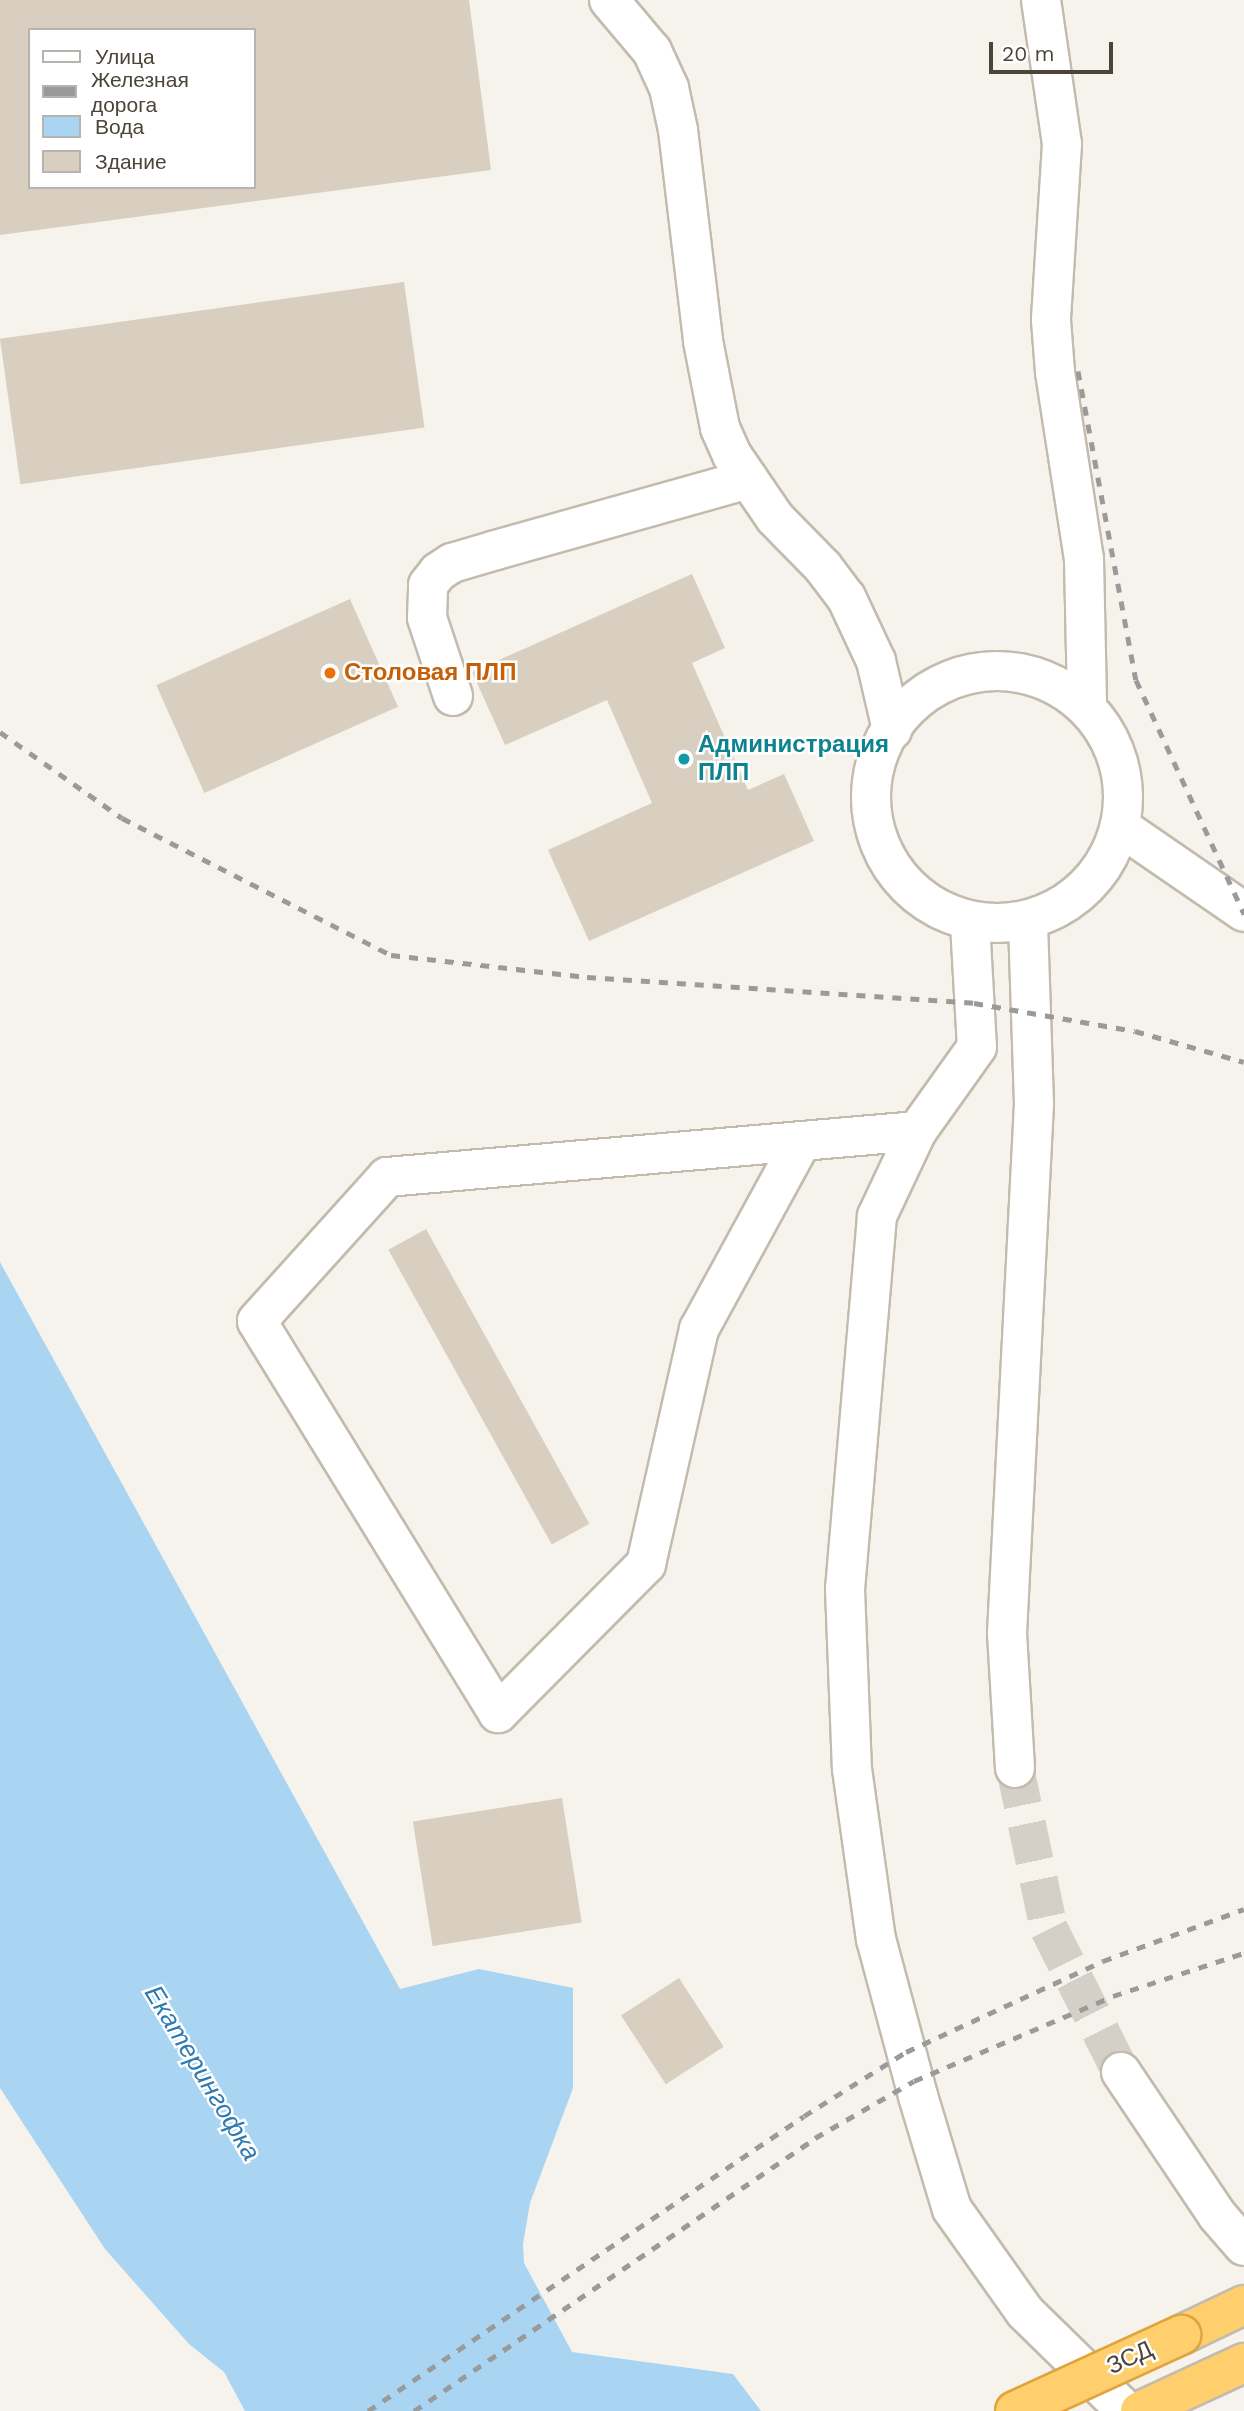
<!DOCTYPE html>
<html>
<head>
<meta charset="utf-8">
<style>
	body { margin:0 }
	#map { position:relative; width:1244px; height:2411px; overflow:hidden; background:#f6f3ec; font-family:"Work Sans",sans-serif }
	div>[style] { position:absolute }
	.water>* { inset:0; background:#a9d4f2 }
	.building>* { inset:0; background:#d8cfc1; transform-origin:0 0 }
	.minor-tunnel>* { height:38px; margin-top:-19px; transform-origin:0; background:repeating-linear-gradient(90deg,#d4d0c8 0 38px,transparent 0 57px) }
	.roads { filter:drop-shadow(2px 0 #c2bbae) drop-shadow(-2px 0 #c2bbae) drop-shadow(0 2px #c2bbae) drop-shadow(0 -2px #c2bbae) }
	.minor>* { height:38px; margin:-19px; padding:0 19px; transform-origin:19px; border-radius:19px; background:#fff }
	.minor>.ring { margin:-19px; padding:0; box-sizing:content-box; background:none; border:38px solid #fff; border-radius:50% }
	.highway>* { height:38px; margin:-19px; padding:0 19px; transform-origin:19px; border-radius:19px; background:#ffcf6e }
	.rail>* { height:5px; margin-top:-2.5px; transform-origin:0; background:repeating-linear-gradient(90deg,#9a9a9a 0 9px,transparent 0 18px) }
	.bridges { filter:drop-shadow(2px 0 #e0a43c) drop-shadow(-2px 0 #e0a43c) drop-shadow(0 2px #e0a43c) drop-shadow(0 -2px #e0a43c) }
	.highway-bridge>* { height:38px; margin:-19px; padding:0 19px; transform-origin:19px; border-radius:19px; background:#ffcf6e }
	.dots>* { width:19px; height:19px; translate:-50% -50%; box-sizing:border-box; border:4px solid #fff; border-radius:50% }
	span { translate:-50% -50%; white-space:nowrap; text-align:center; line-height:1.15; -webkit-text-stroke:5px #fff; paint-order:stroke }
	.food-label { font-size:24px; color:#c56008; font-weight:700 }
	.left { translate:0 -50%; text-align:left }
	.culture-label { font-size:24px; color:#0d838f; font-weight:700 }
	.street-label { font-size:24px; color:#4b4439 }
	.water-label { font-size:26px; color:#2e7ab2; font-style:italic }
	.legend { position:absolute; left:28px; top:28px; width:228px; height:161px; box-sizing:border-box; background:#fff; border:2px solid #b7b4b0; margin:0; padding:9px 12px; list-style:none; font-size:21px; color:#4b4439 }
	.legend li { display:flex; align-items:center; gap:14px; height:35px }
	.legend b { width:35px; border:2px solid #b7b4b0 }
	.scale { position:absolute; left:989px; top:42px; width:124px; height:32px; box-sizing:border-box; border:4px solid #4b4439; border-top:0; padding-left:9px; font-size:21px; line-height:24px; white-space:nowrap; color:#4b4439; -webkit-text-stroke:5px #fff; paint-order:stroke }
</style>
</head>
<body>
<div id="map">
	<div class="water">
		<i style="clip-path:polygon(0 1262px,400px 1989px,479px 1969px,573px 1988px,573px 2088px,530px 2203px,523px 2244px,524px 2263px,572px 2352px,733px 2374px,761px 2411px,245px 2411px,224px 2372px,189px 2344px,105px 2249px,0 2088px)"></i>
	</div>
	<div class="building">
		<i style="clip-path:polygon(evenodd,0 0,469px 0,491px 170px,0 235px,0 0,30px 30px,254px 30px,254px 187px,30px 187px,30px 30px)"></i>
		<i style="left:404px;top:282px;width:147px;height:408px;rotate:82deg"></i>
		<i style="clip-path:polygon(692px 574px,725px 648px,692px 663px,748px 790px,784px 774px,814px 841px,589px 941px,548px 850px,652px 803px,607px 700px,505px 745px,472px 672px)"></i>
		<i style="left:350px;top:599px;width:118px;height:212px;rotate:66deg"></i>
		<i style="left:426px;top:1229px;width:337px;height:43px;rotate:61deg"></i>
		<i style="left:562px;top:1798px;width:126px;height:151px;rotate:81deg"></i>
		<i style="left:679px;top:1978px;width:82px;height:69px;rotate:57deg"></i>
	</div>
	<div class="minor-tunnel">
		<i style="left:1015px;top:1768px;width:165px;rotate:78.1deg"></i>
		<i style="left:1049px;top:1929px;width:160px;rotate:63.3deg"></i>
	</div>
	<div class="roads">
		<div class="minor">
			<i style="left:609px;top:0;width:67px;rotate:49.9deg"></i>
			<i style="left:652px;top:51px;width:41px;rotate:65.3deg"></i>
			<i style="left:669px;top:88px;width:43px;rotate:77.9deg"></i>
			<i style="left:678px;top:130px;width:212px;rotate:83.2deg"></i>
			<i style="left:703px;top:341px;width:89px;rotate:78.9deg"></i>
			<i style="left:720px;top:428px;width:30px;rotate:66deg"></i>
			<i style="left:732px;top:455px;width:76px;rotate:55.7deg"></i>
			<i style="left:775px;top:518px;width:69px;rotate:45.6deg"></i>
			<i style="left:823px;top:567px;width:38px;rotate:53deg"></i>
			<i style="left:846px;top:597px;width:71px;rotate:64.9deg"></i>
			<i style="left:876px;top:661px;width:71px;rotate:76.9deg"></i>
			<i style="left:1041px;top:0;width:146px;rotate:81.7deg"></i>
			<i style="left:1062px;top:144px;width:176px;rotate:93.6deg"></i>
			<i style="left:1051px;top:320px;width:52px;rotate:85.6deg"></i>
			<i style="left:1055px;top:372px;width:189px;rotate:81.2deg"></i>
			<i style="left:1084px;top:559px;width:145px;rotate:88.8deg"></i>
			<i class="ring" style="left:871px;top:671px;width:214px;height:214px"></i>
			<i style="left:453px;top:696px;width:82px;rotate:-108.4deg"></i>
			<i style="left:427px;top:618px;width:33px;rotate:-88deg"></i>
			<i style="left:428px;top:585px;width:16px;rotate:-52deg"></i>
			<i style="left:438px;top:572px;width:17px;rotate:-33deg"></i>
			<i style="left:452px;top:563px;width:46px;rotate:-16.5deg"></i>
			<i style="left:496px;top:550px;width:262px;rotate:-15.7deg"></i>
			<i style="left:1122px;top:828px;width:148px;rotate:34.5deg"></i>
			<i style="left:970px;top:923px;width:124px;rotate:86.8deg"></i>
			<i style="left:977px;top:1047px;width:103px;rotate:125.5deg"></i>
			<i style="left:917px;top:1131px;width:94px;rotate:115.2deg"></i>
			<i style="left:877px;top:1216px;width:374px;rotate:94.9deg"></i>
			<i style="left:845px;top:1589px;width:180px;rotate:87.8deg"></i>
			<i style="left:852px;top:1769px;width:172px;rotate:82deg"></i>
			<i style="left:876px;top:1939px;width:163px;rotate:75deg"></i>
			<i style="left:918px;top:2096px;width:118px;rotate:73.3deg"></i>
			<i style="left:952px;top:2209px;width:126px;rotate:54.7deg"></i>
			<i style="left:1025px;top:2312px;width:141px;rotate:44.4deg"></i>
			<i style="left:800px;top:1144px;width:211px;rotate:118.6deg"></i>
			<i style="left:699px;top:1329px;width:241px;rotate:102.7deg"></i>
			<i style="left:646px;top:1564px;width:210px;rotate:134.8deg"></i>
			<i style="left:498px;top:1713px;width:460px;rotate:-121.6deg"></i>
			<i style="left:257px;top:1321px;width:194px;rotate:-47.9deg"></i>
			<i style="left:387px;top:1177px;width:532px;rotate:-4.96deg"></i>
			<i style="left:1015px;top:1768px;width:135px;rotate:-93.4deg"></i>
			<i style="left:1007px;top:1633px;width:530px;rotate:-87.08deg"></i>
			<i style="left:1034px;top:1104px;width:183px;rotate:-91.9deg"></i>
			<i style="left:1121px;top:2072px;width:172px;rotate:56.1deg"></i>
			<i style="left:1217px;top:2215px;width:41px;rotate:48.9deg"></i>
		</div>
		<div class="highway">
			<i style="left:1181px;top:2335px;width:70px;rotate:-25.5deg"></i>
			<i style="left:1140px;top:2411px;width:115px;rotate:-24.8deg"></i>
		</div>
	</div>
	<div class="rail">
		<i style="left:1078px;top:371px;width:314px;rotate:79.4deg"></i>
		<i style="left:1136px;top:680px;width:258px;rotate:65.2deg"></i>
		<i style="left:0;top:732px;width:149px;rotate:35.2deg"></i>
		<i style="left:122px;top:818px;width:302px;rotate:27deg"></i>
		<i style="left:391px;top:955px;width:197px;rotate:6.4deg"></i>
		<i style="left:587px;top:977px;width:388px;rotate:3.8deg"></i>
		<i style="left:974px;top:1003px;width:163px;rotate:9.9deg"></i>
		<i style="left:1135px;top:1031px;width:113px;rotate:15.9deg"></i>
		<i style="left:368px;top:2411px;width:526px;rotate:-34.08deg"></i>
		<i style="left:804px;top:2116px;width:120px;rotate:-32.1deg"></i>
		<i style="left:906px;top:2052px;width:217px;rotate:-24.8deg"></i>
		<i style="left:1103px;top:1961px;width:150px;rotate:-20.2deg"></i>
		<i style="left:414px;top:2411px;width:485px;rotate:-34.2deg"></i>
		<i style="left:815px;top:2138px;width:114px;rotate:-29.9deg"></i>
		<i style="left:914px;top:2081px;width:216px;rotate:-23.1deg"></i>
		<i style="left:1113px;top:1996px;width:138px;rotate:-18.2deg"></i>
	</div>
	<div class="bridges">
		<div class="highway-bridge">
			<i style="left:1015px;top:2411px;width:183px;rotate:-24.6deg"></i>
		</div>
	</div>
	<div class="dots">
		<i style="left:330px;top:673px;background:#e8710a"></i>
		<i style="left:684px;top:759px;background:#0f9aa8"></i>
	</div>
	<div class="food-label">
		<span class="left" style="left:344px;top:673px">Столовая ПЛП</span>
	</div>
	<div class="culture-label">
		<span class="left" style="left:698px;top:759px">Администрация<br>ПЛП</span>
	</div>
	<div class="street-label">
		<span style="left:1130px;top:2358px;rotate:-25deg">ЗСД</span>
	</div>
	<div class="water-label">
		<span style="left:202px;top:2073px;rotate:59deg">Екатерингофка</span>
	</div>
	<ul class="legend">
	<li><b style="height:9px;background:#fff"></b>Улица</li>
	<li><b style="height:9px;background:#9a9a9a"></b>Железная дорога</li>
	<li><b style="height:19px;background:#a9d4f2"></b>Вода</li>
	<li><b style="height:19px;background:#d8cfc1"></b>Здание</li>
	</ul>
	<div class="scale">20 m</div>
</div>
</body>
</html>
